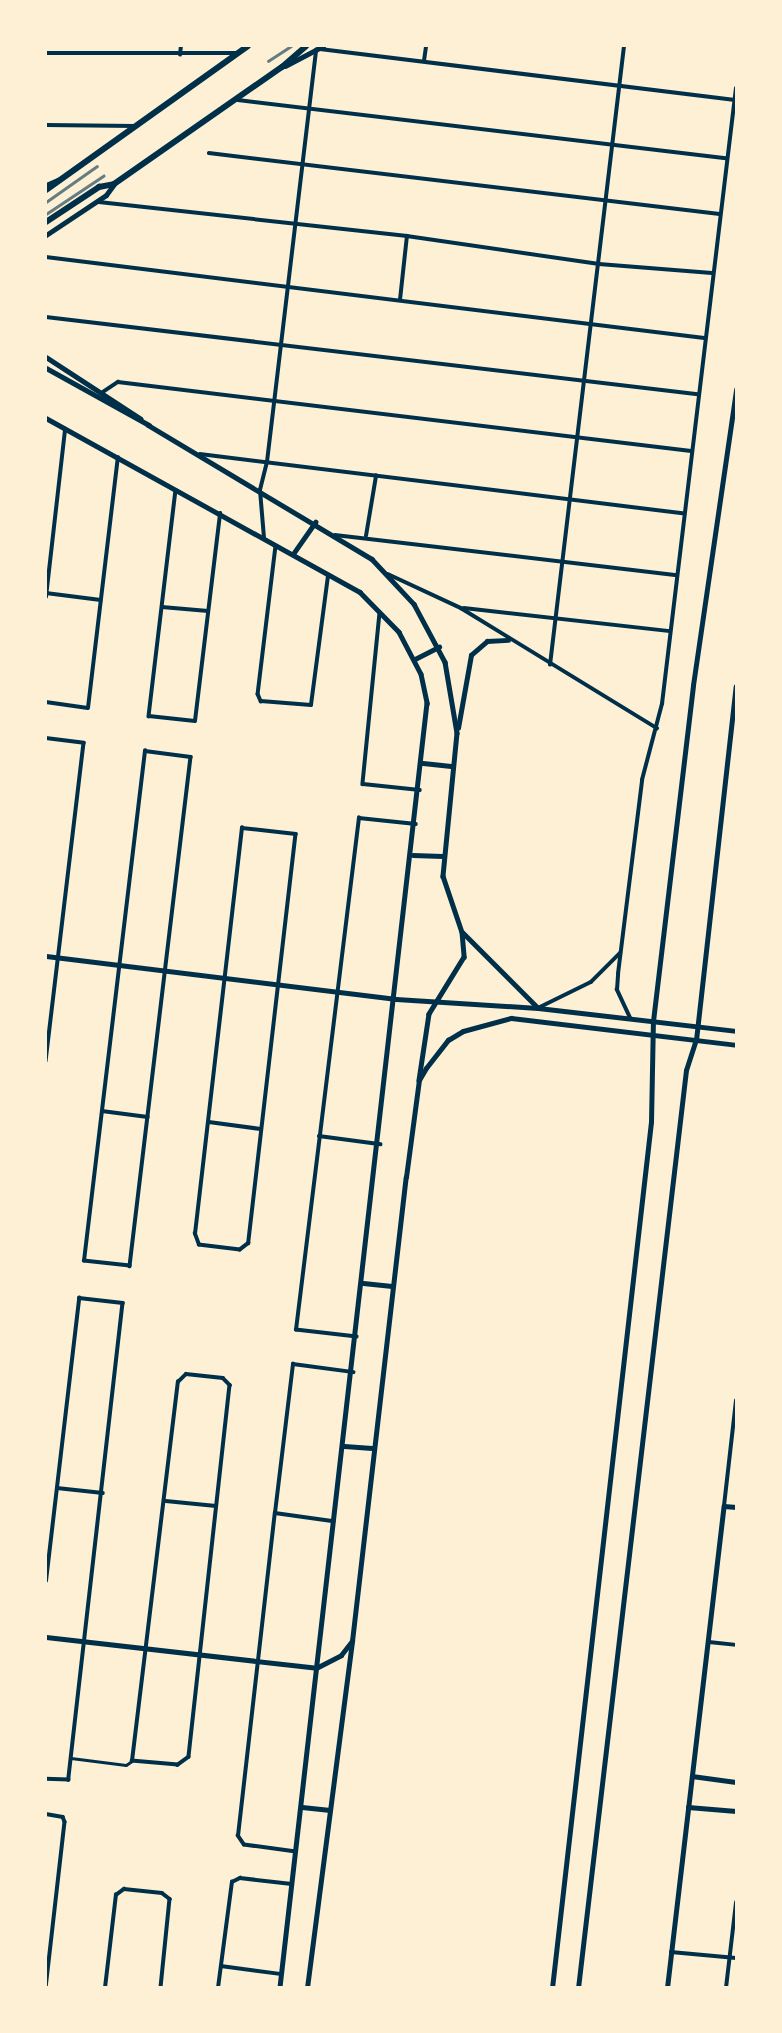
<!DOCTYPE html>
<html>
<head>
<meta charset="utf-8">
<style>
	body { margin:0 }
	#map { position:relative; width:782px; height:2033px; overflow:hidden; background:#fdf0d5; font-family:Helvetica,sans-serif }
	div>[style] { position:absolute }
	.pedestrian>* { height:2.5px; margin:-1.25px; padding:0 1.25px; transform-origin:1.25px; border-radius:1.25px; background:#003049 }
	.minor>* { height:3.5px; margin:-1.75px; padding:0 1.75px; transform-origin:1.75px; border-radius:1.75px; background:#003049 }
	.tertiary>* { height:4.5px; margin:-2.25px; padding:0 2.25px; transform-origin:2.25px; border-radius:2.25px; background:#003049 }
	.secondary>* { height:5px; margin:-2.5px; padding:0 2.5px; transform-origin:2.5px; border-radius:2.5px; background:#003049 }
	.primary>* { height:5px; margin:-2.5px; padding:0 2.5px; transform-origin:2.5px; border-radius:2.5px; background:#003049 }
	.motorway>* { height:6px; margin:-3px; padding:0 3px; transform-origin:3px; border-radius:3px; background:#003049 }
	.rail>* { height:2.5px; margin:-1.25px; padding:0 1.25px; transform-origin:1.25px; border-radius:1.25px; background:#657d81 }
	span { translate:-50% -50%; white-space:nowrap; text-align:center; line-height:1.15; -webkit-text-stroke:6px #fdf0d5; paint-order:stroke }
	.frame { position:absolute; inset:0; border:47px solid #fdf0d5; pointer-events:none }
</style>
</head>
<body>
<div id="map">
	<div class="pedestrian">
		<i style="left:71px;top:1758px;width:55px;rotate:7.3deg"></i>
		<i style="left:126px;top:1765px;width:7px;rotate:-34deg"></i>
	</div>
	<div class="minor">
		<i style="left:320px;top:49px;width:418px;rotate:7deg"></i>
		<i style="left:46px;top:53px;width:190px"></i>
		<i style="left:180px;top:55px;width:9px;rotate:-84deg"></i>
		<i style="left:424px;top:61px;width:15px;rotate:-82deg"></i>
		<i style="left:238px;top:100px;width:491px;rotate:6.8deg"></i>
		<i style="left:46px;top:125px;width:89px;rotate:0.6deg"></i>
		<i style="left:209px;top:153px;width:514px;rotate:6.82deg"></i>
		<i style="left:99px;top:202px;width:310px;rotate:6.3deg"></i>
		<i style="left:407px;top:236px;width:194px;rotate:8.3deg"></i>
		<i style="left:599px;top:264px;width:113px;rotate:4.6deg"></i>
		<i style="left:46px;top:257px;width:663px;rotate:7.02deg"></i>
		<i style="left:400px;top:300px;width:64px;rotate:-83.8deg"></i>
		<i style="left:46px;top:317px;width:656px;rotate:6.75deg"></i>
		<i style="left:103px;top:392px;width:18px;rotate:-34deg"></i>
		<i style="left:118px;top:382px;width:577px;rotate:6.87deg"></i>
		<i style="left:200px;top:454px;width:488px;rotate:7deg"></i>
		<i style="left:176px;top:490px;width:228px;rotate:96.8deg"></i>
		<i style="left:149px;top:716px;width:46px;rotate:6.2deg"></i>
		<i style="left:195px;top:721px;width:209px;rotate:-83.1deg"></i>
		<i style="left:335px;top:535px;width:344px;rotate:6.7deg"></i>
		<i style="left:366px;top:536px;width:61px;rotate:-80.5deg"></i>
		<i style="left:264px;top:538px;width:48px;rotate:-94.8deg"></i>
		<i style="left:260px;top:490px;width:29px;rotate:-76deg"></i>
		<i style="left:267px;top:462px;width:415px;rotate:-83.2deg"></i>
		<i style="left:276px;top:546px;width:149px;rotate:96.9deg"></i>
		<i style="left:258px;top:694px;width:8px;rotate:67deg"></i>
		<i style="left:261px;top:701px;width:50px;rotate:4.6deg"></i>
		<i style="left:311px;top:705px;width:131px;rotate:-82.5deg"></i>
		<i style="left:388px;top:574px;width:81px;rotate:25deg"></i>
		<i style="left:461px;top:608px;width:230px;rotate:31.5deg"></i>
		<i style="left:46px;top:593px;width:55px;rotate:7.3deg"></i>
		<i style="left:46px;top:597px;width:169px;rotate:-83.5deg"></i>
		<i style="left:162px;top:607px;width:46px;rotate:5deg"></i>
		<i style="left:464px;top:608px;width:207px;rotate:6.4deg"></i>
		<i style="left:380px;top:613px;width:172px;rotate:95.7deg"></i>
		<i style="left:363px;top:784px;width:57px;rotate:6deg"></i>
		<i style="left:550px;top:665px;width:623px;rotate:-83.18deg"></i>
		<i style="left:46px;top:702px;width:42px;rotate:8.1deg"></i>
		<i style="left:88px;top:708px;width:252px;rotate:-83.2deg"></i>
		<i style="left:46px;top:738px;width:38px;rotate:7deg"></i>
		<i style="left:84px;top:743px;width:320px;rotate:96.8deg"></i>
		<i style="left:145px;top:751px;width:46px;rotate:7.4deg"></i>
		<i style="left:191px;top:757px;width:513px;rotate:96.83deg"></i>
		<i style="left:130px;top:1266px;width:46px;rotate:-173.8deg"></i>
		<i style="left:84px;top:1261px;width:514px;rotate:-83.18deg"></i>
		<i style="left:242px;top:828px;width:54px;rotate:6.3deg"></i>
		<i style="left:296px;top:834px;width:412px;rotate:96.6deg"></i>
		<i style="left:249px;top:1243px;width:11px;rotate:142deg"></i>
		<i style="left:240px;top:1250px;width:41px;rotate:-173deg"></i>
		<i style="left:199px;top:1245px;width:12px;rotate:-110deg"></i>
		<i style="left:195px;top:1234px;width:409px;rotate:-83.4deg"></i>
		<i style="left:538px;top:1008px;width:59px;rotate:-26.1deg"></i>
		<i style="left:591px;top:982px;width:41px;rotate:-45deg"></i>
		<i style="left:630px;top:1018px;width:31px;rotate:-115deg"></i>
		<i style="left:617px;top:990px;width:16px;rotate:-86deg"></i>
		<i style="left:618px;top:974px;width:195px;rotate:-82.9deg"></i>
		<i style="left:642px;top:780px;width:79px;rotate:-75.3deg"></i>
		<i style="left:662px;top:704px;width:620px;rotate:-83.15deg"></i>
		<i style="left:102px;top:1111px;width:46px;rotate:7.4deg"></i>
		<i style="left:209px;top:1122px;width:52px;rotate:7.7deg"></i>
		<i style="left:319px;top:1136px;width:62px;rotate:7.5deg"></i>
		<i style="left:357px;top:1337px;width:61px;rotate:-173.5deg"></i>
		<i style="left:296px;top:1330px;width:516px;rotate:-82.99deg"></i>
		<i style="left:359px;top:818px;width:57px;rotate:6deg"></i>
		<i style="left:186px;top:1374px;width:37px;rotate:6deg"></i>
		<i style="left:223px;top:1378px;width:10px;rotate:45deg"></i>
		<i style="left:230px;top:1385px;width:374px;rotate:96.3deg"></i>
		<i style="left:189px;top:1757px;width:14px;rotate:144deg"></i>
		<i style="left:178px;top:1765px;width:46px;rotate:-175deg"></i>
		<i style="left:132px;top:1761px;width:382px;rotate:-83.1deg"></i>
		<i style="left:178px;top:1382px;width:11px;rotate:-45deg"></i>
		<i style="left:57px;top:1488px;width:46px;rotate:6.2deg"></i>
		<i style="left:166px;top:1501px;width:50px;rotate:5.7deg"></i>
		<i style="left:724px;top:1506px;width:106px;rotate:-83.5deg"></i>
		<i style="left:275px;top:1513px;width:59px;rotate:7.9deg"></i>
		<i style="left:46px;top:1581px;width:285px;rotate:-83.3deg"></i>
		<i style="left:79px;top:1298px;width:44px;rotate:6.5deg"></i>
		<i style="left:123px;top:1303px;width:480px;rotate:96.5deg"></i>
		<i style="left:69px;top:1780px;width:23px;rotate:-178deg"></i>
		<i style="left:709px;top:1642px;width:27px;rotate:6deg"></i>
		<i style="left:46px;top:1814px;width:17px;rotate:10deg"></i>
		<i style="left:63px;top:1817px;width:5px;rotate:68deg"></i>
		<i style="left:65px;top:1822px;width:167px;rotate:96.5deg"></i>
		<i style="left:296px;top:1852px;width:52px;rotate:-172.3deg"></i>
		<i style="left:244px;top:1845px;width:11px;rotate:-124deg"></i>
		<i style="left:238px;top:1836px;width:325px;rotate:-83.5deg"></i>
		<i style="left:275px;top:1513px;width:150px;rotate:-83.1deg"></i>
		<i style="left:293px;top:1364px;width:61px;rotate:7.6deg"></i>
		<i style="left:671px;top:1952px;width:65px;rotate:5.3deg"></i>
		<i style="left:221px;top:1966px;width:61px;rotate:7.6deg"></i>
		<i style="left:105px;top:1988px;width:94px;rotate:-83.3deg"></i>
		<i style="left:116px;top:1895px;width:10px;rotate:-37deg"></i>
		<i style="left:124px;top:1889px;width:38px;rotate:6deg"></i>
		<i style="left:162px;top:1893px;width:10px;rotate:37deg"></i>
		<i style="left:170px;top:1899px;width:89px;rotate:95.8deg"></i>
		<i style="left:218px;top:1988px;width:107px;rotate:-82.5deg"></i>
		<i style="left:232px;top:1882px;width:9px;rotate:-27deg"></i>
		<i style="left:240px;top:1878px;width:52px;rotate:6.6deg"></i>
		<i style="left:726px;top:1988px;width:86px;rotate:-83.3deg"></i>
	</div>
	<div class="tertiary">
		<i style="left:46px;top:357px;width:113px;rotate:33.1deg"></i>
		<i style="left:46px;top:418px;width:359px;rotate:29deg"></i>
		<i style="left:360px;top:592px;width:56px;rotate:45.7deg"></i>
		<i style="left:399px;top:632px;width:47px;rotate:62.4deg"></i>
		<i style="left:421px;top:674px;width:30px;rotate:78deg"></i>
		<i style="left:427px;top:703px;width:1293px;rotate:96.53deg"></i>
		<i style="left:148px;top:425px;width:261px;rotate:30.9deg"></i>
		<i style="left:372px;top:559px;width:62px;rotate:47deg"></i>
		<i style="left:414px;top:604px;width:66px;rotate:61.9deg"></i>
		<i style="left:445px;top:662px;width:72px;rotate:80.4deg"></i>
		<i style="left:457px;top:733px;width:144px;rotate:95.6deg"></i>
		<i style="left:443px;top:876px;width:59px;rotate:71.3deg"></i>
		<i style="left:462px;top:932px;width:25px;rotate:85deg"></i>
		<i style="left:464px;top:957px;width:67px;rotate:121.6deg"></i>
		<i style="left:429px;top:1014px;width:67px;rotate:98.6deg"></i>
		<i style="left:293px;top:554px;width:39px;rotate:-55deg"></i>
		<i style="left:415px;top:659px;width:27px;rotate:-27deg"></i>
		<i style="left:458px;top:728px;width:74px;rotate:-79.9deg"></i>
		<i style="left:471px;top:655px;width:21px;rotate:-41deg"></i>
		<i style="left:487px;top:641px;width:21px;rotate:-3deg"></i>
		<i style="left:423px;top:763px;width:30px;rotate:6deg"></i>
		<i style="left:413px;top:855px;width:29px;rotate:2deg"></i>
		<i style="left:692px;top:1776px;width:44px;rotate:7.8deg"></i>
		<i style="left:302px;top:1807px;width:28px;rotate:6deg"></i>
		<i style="left:688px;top:1807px;width:48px;rotate:4.8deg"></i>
		<i style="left:307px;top:1988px;width:350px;rotate:-82.6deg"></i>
		<i style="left:667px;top:1988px;width:485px;rotate:-83.3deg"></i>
		<i style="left:724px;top:1506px;width:12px;rotate:5deg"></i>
	</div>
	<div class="secondary">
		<i style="left:285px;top:66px;width:43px;rotate:-27.8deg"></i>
		<i style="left:46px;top:185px;width:13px;rotate:-23deg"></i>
		<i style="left:46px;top:235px;width:72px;rotate:-33.7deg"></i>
		<i style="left:106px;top:195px;width:14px;rotate:-54deg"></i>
		<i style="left:46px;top:368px;width:118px;rotate:29deg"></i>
	</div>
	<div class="primary">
		<i style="left:462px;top:932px;width:107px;rotate:45deg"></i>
		<i style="left:46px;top:956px;width:353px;rotate:7deg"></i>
		<i style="left:396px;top:999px;width:142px;rotate:3.6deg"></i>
		<i style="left:538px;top:1008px;width:199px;rotate:6.6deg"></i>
		<i style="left:363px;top:1283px;width:29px;rotate:6deg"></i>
		<i style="left:344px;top:1446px;width:28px;rotate:4deg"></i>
		<i style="left:46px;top:1637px;width:272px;rotate:6.5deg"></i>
		<i style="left:316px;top:1668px;width:28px;rotate:-27deg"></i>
		<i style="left:341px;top:1655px;width:18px;rotate:-52deg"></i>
		<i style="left:352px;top:1641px;width:467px;rotate:-83.4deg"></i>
		<i style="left:406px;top:1177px;width:98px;rotate:-82.4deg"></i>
		<i style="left:419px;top:1080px;width:14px;rotate:-60deg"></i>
		<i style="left:426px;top:1068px;width:36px;rotate:-52deg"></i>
		<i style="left:448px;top:1040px;width:17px;rotate:-31deg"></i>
		<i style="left:463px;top:1031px;width:50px;rotate:-15.2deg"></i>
		<i style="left:511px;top:1018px;width:227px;rotate:6.8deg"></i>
		<i style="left:552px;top:1988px;width:872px;rotate:-83.48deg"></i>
		<i style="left:651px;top:1122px;width:101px;rotate:-88.9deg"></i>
		<i style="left:653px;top:1021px;width:338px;rotate:-83.2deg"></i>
		<i style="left:693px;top:685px;width:299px;rotate:-81.7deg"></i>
		<i style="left:578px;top:1988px;width:924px;rotate:-83.29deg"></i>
		<i style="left:686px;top:1070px;width:32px;rotate:-72deg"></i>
		<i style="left:696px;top:1040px;width:356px;rotate:-83.6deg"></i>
	</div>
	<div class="motorway">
		<i style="left:46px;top:190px;width:248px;rotate:-35.5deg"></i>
		<i style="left:46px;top:222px;width:64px;rotate:-33.4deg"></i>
		<i style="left:99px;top:187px;width:15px;rotate:-11deg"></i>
		<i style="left:114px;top:184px;width:205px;rotate:-34.9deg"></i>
		<i style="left:282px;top:67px;width:32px;rotate:-41deg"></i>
	</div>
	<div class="rail">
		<i style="left:268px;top:61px;width:27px;rotate:-33deg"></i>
		<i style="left:46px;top:202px;width:62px;rotate:-35.2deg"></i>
		<i style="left:46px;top:214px;width:69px;rotate:-33.7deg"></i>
	</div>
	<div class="frame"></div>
</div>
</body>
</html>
